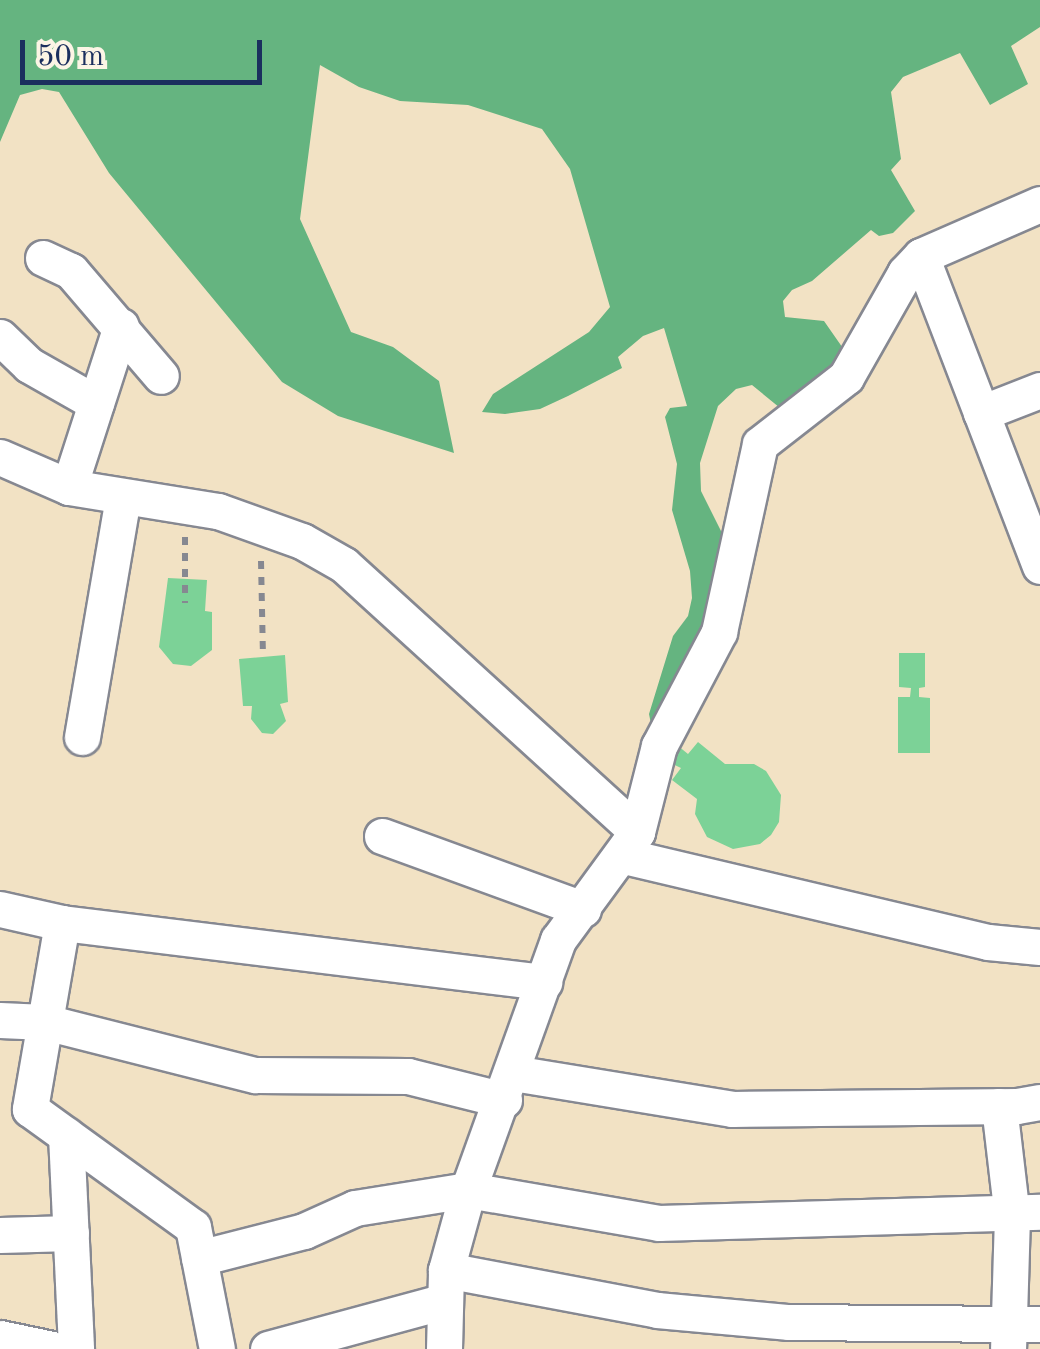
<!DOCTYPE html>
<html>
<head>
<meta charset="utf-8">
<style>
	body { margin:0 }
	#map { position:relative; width:1040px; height:1349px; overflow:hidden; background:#f2e2c4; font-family:"Old Standard TT",serif }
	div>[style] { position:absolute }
	.green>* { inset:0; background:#7cd297 }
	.forest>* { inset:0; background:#65b480 }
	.path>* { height:6px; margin-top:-3px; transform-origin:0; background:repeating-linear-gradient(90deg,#868891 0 8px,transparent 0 16px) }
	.roads { filter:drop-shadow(2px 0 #868891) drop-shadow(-2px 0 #868891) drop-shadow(0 2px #868891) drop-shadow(0 -2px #868891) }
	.street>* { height:35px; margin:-17.5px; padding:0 17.5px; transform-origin:17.5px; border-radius:17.5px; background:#fff }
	span { translate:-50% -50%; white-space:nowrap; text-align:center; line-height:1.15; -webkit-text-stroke:9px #fcf5e5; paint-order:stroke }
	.scale { position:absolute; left:20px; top:40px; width:242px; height:45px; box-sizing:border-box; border:5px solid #1b2f5e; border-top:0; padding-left:12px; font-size:30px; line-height:35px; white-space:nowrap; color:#1b2f5e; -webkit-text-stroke:8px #fcf5e5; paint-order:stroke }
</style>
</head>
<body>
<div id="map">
	<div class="green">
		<i style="clip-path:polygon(168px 578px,207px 580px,205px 611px,212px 612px,212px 650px,191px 666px,173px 664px,159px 647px)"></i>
		<i style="clip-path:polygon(899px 653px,925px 653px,925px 687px,919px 688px,919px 697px,930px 698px,930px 753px,898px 753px,898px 697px,910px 697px,911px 688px,899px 687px)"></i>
		<i style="clip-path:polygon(285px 655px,288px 702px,280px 704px,286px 721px,273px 734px,262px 733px,251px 719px,252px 706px,243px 706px,239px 659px)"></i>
		<i style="clip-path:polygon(672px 741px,688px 754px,698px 742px,725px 764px,754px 764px,766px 771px,781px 795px,779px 822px,771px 835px,760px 844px,733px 849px,707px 837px,695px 814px,697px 799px,672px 780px,681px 768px,664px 760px)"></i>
	</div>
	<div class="forest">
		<i style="clip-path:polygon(0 0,1040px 0,1040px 27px,1011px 46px,1028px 84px,990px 105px,960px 53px,903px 77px,891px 92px,901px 159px,891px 170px,915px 211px,893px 233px,879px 236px,871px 230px,812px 281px,792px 290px,783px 301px,785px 317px,824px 321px,847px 354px,785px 412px,752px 385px,736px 389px,718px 406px,700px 463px,701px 491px,725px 539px,706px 623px,653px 734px,649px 714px,673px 636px,688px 616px,692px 598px,690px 571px,672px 510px,677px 464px,665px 417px,670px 408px,687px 406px,664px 328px,643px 336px,618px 357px,622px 368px,568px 396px,540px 409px,505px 414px,482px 412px,493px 394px,589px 332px,610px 307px,570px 169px,542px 129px,468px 105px,400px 101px,359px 87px,320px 65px,300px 219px,351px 332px,393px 347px,439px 381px,454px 453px,338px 416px,282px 382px,109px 173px,59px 92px,42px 89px,20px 95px,0 142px)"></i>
	</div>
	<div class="path">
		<i style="left:185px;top:537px;width:66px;rotate:90deg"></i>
		<i style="left:261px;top:561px;width:94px;rotate:88.8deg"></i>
	</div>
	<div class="roads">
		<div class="street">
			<i style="left:1040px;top:204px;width:130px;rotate:156.4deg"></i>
			<i style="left:921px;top:256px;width:332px;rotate:69deg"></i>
			<i style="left:43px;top:258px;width:31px;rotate:25deg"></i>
			<i style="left:71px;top:271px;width:138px;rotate:49.4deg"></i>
			<i style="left:0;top:337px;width:40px;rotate:44deg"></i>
			<i style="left:29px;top:365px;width:77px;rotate:29.6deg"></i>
			<i style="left:981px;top:413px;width:63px;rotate:-21.3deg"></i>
			<i style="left:0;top:457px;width:75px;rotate:23.5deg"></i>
			<i style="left:69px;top:487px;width:151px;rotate:9.2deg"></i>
			<i style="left:218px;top:511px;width:89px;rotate:19.7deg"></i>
			<i style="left:302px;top:541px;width:48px;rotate:29.7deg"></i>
			<i style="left:344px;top:565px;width:396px;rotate:42.3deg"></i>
			<i style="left:69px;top:487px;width:169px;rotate:-72.1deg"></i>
			<i style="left:82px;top:737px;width:243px;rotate:-80.3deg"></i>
			<i style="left:382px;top:836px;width:214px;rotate:20deg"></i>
			<i style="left:624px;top:856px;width:374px;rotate:13.3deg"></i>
			<i style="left:988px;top:942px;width:52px;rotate:5.5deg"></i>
			<i style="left:0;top:909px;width:64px;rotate:12.7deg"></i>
			<i style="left:62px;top:923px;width:486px;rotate:7deg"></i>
			<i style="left:62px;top:923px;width:189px;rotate:99.8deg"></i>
			<i style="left:30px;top:1109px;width:201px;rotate:35.9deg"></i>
			<i style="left:193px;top:1227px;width:124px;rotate:78.9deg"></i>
			<i style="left:0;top:1020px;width:45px;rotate:2.5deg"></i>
			<i style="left:45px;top:1022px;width:217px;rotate:14.2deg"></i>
			<i style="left:255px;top:1075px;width:153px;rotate:0.4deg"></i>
			<i style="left:408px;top:1076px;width:99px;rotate:14deg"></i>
			<i style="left:513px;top:1073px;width:222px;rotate:9.3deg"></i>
			<i style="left:732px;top:1109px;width:285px;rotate:-0.6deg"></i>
			<i style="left:1017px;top:1106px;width:23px;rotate:-10deg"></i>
			<i style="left:999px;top:1106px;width:111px;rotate:83.3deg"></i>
			<i style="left:1012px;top:1216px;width:132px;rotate:91.7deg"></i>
			<i style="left:66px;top:1135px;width:214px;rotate:87.3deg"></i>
			<i style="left:0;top:1235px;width:71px;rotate:-1.6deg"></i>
			<i style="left:199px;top:1258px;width:108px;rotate:-14.4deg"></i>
			<i style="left:304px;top:1231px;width:56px;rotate:-24.3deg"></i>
			<i style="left:355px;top:1208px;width:114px;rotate:-9.1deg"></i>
			<i style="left:468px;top:1190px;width:194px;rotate:9.8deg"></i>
			<i style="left:659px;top:1223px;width:381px;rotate:-1.7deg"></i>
			<i style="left:446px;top:1270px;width:215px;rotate:10.7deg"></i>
			<i style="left:657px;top:1310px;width:133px;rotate:5.2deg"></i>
			<i style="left:789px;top:1322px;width:251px;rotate:0.5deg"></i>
			<i style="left:0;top:1338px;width:53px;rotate:11.9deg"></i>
			<i style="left:268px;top:1349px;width:183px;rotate:-15.2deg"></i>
			<i style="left:444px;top:1349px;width:79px;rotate:-88.5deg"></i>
			<i style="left:446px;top:1270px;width:83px;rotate:-74.6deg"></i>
			<i style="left:468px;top:1190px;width:266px;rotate:-70.2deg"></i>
			<i style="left:558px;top:940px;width:134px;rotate:-53.8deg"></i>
			<i style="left:637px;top:832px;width:89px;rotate:-75.7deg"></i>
			<i style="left:659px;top:746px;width:129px;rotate:-62.2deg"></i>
			<i style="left:719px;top:632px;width:192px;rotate:-77.7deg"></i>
			<i style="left:760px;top:444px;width:109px;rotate:-37.9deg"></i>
			<i style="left:846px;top:377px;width:120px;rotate:-60.4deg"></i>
			<i style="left:905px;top:273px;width:23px;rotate:-47deg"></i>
		</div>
	</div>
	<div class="scale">50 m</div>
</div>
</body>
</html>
